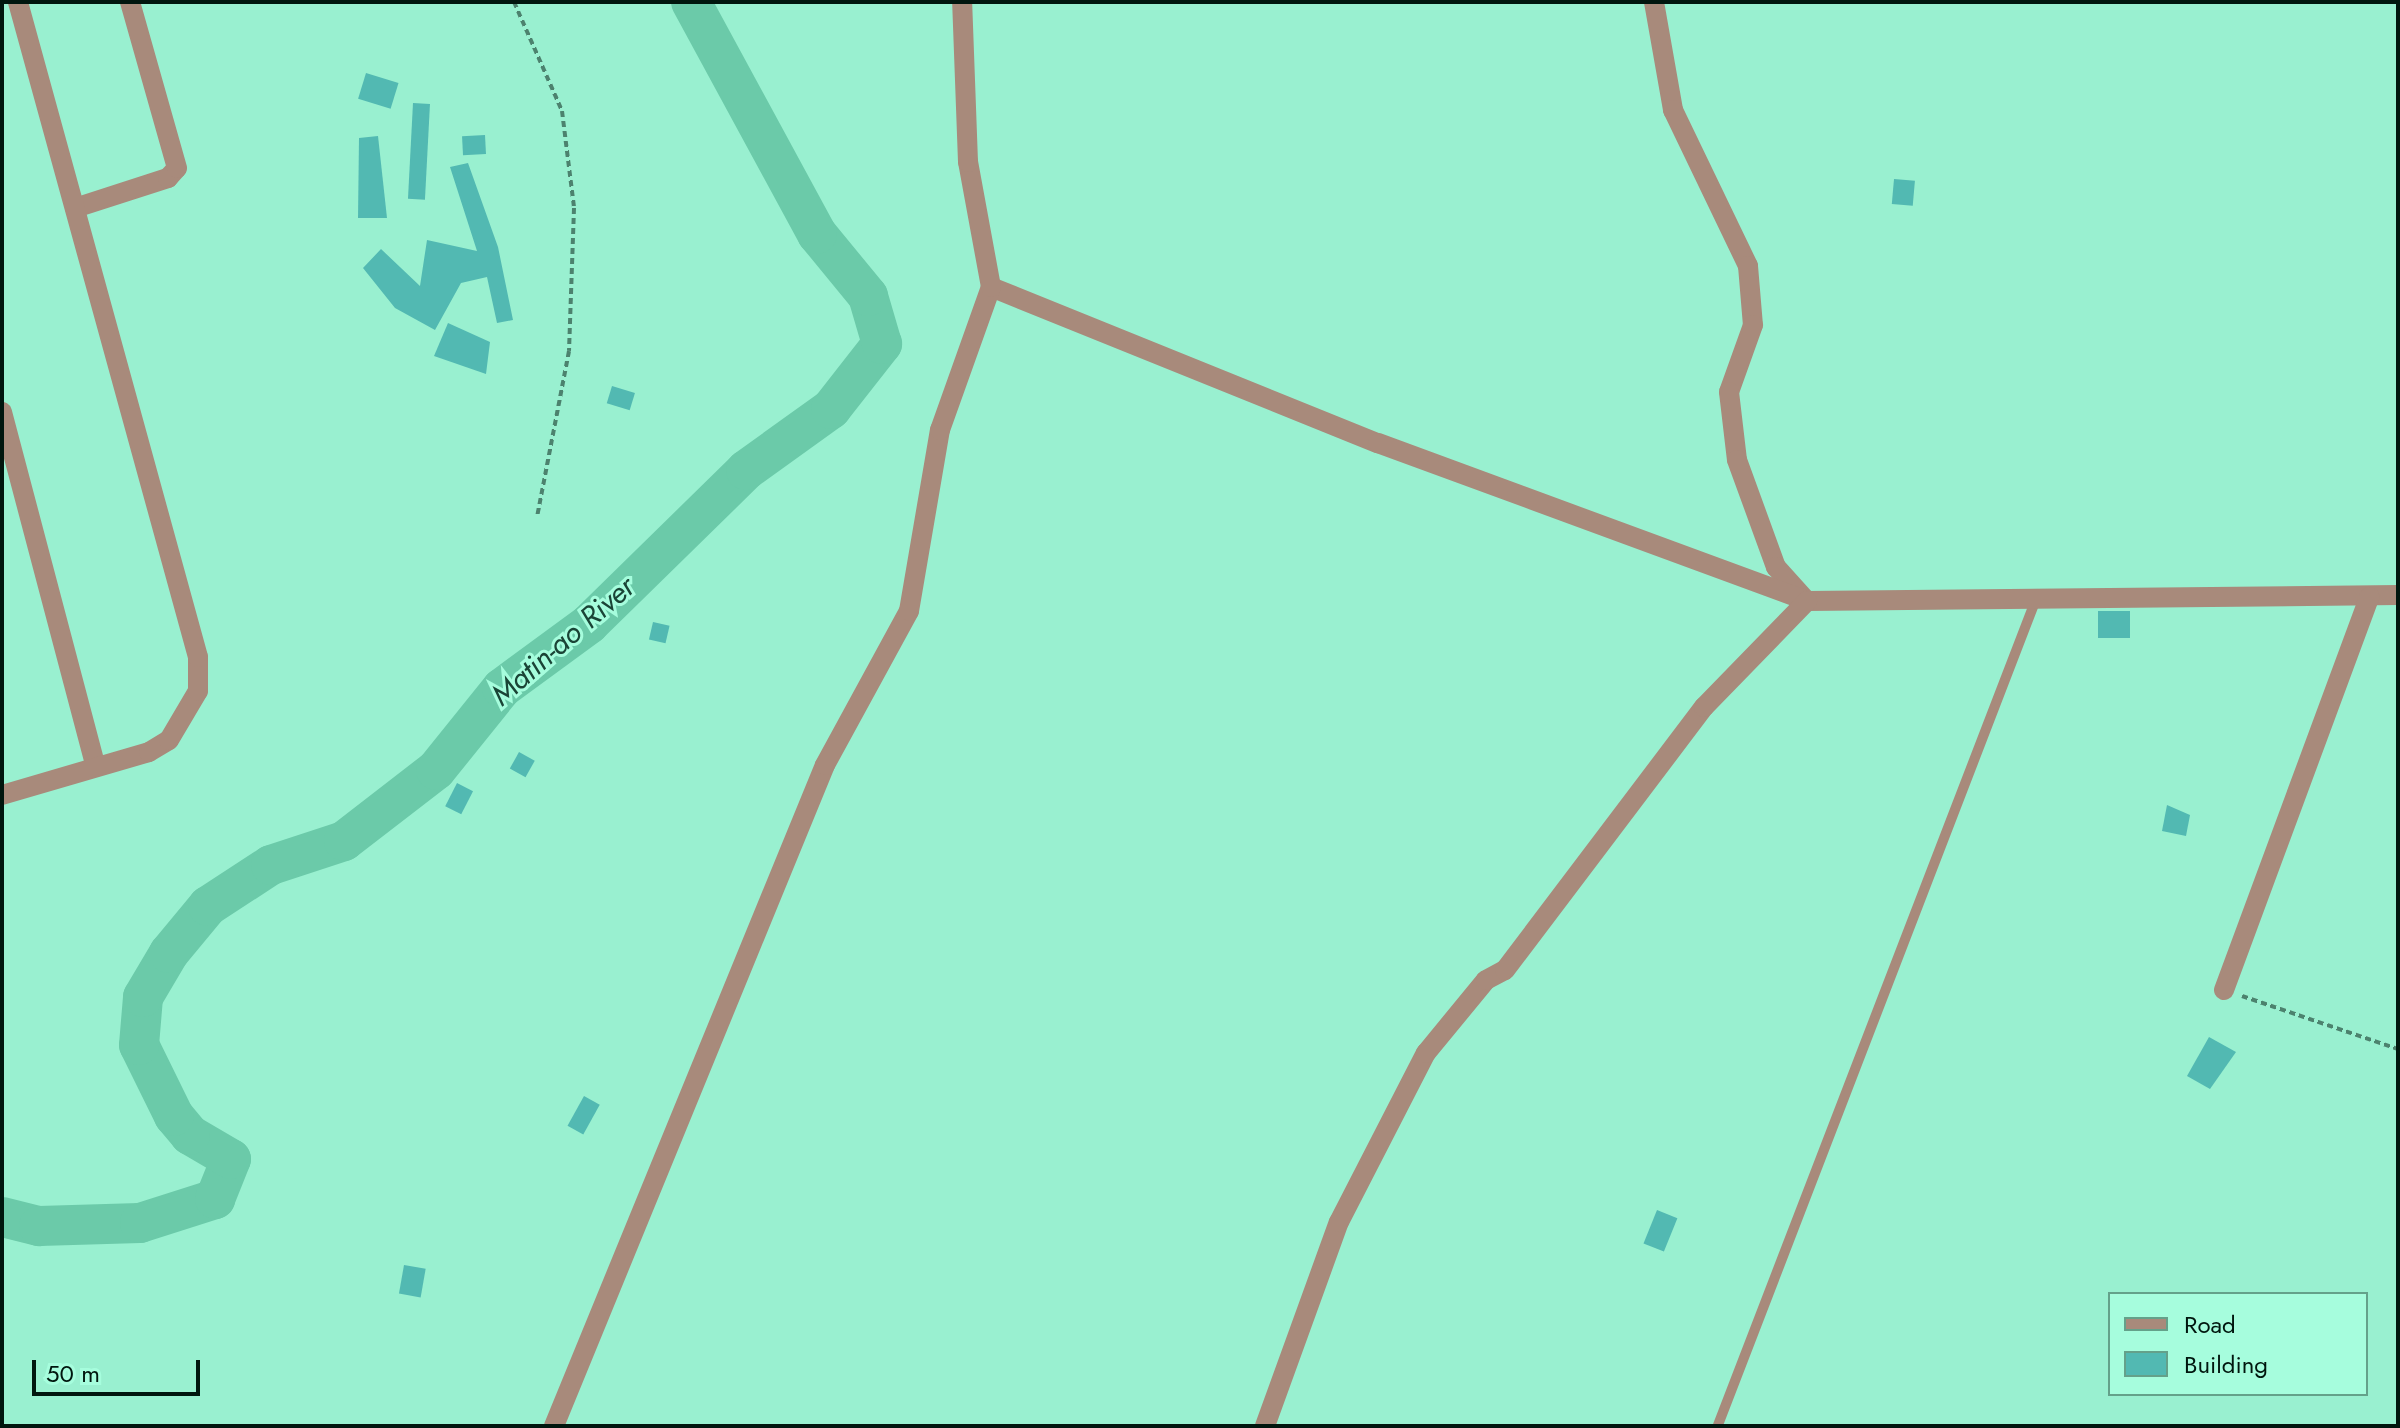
<!DOCTYPE html>
<html>
<head>
<meta charset="utf-8">
<style>
	body { margin:0 }
	#map { position:relative; width:2400px; height:1428px; overflow:hidden; background:#99f0d0; font-family:Jost,sans-serif }
	div>[style] { position:absolute }
	.river>* { height:40px; margin:-20px; padding:0 20px; transform-origin:20px; border-radius:20px; background:#6bcaa9 }
	.building>* { inset:0; background:#52b9b2; transform-origin:0 0 }
	.path>* { height:4px; margin-top:-2px; transform-origin:0; background:repeating-linear-gradient(90deg,#4c826e 0 6px,transparent 0 10px) }
	.service>* { height:10px; margin:-5px; padding:0 5px; transform-origin:5px; border-radius:5px; background:#a88a7b }
	.minor>* { height:20px; margin:-10px; padding:0 10px; transform-origin:10px; border-radius:10px; background:#a88a7b }
	span { translate:-50% -50%; white-space:nowrap; text-align:center; line-height:1.15; -webkit-text-stroke:6px #a6fddd; paint-order:stroke }
	.water-label { font-size:30px; color:#1a4436; font-style:italic }
	.frame { position:absolute; inset:0; border:4px solid #00160e; pointer-events:none }
	.legend { position:absolute; left:2108px; top:1292px; width:260px; height:104px; box-sizing:border-box; background:#a6fddd; border:2px solid #64a18a; margin:0; padding:10px 14px; list-style:none; font-size:24px; color:#00160e }
	.legend li { display:flex; align-items:center; gap:16px; height:40px }
	.legend b { width:40px; border:2px solid #64a18a }
	.scale { position:absolute; left:32px; top:1360px; width:168px; height:36px; box-sizing:border-box; border:4px solid #00160e; border-top:0; padding-left:10px; font-size:24px; line-height:28px; white-space:nowrap; color:#00160e; -webkit-text-stroke:6px #a6fddd; paint-order:stroke }
</style>
</head>
<body>
<div id="map">
	<div class="river">
		<i style="left:2px;top:1217px;width:38px;rotate:14deg"></i>
		<i style="left:39px;top:1226px;width:101px;rotate:-1.7deg"></i>
		<i style="left:140px;top:1223px;width:79px;rotate:-17.7deg"></i>
		<i style="left:215px;top:1199px;width:43px;rotate:-68.2deg"></i>
		<i style="left:231px;top:1159px;width:48px;rotate:-149.7deg"></i>
		<i style="left:190px;top:1135px;width:25px;rotate:-130deg"></i>
		<i style="left:174px;top:1116px;width:79px;rotate:-116.2deg"></i>
		<i style="left:139px;top:1045px;width:48px;rotate:-85.2deg"></i>
		<i style="left:143px;top:997px;width:51px;rotate:-59.4deg"></i>
		<i style="left:169px;top:953px;width:61px;rotate:-50.3deg"></i>
		<i style="left:208px;top:906px;width:75px;rotate:-33.1deg"></i>
		<i style="left:271px;top:865px;width:77px;rotate:-18.2deg"></i>
		<i style="left:344px;top:841px;width:116px;rotate:-37.7deg"></i>
		<i style="left:436px;top:770px;width:105px;rotate:-51.2deg"></i>
		<i style="left:502px;top:688px;width:108px;rotate:-36.3deg"></i>
		<i style="left:589px;top:624px;width:220px;rotate:-44.4deg"></i>
		<i style="left:746px;top:470px;width:105px;rotate:-35.7deg"></i>
		<i style="left:831px;top:409px;width:83px;rotate:-51.9deg"></i>
		<i style="left:882px;top:344px;width:50px;rotate:-106.3deg"></i>
		<i style="left:868px;top:296px;width:80px;rotate:-129.4deg"></i>
		<i style="left:817px;top:234px;width:264px;rotate:-118.5deg"></i>
	</div>
	<div class="building">
		<i style="left:366px;top:73px;width:34px;height:27px;rotate:17deg"></i>
		<i style="left:413px;top:103px;width:17px;height:96px;rotate:3deg"></i>
		<i style="left:485px;top:135px;width:19px;height:23px;rotate:87deg"></i>
		<i style="clip-path:polygon(378px 136px,387px 218px,358px 218px,359px 138px)"></i>
		<i style="clip-path:polygon(468px 163px,498px 247px,513px 320px,497px 323px,487px 277px,461px 283px,435px 330px,395px 308px,363px 268px,381px 249px,420px 286px,427px 240px,477px 251px,450px 167px)"></i>
		<i style="left:1894px;top:179px;width:21px;height:25px;rotate:5deg"></i>
		<i style="clip-path:polygon(448px 323px,490px 342px,486px 374px,434px 356px)"></i>
		<i style="left:612px;top:386px;width:24px;height:18px;rotate:17deg"></i>
		<i style="left:2098px;top:611px;width:32px;height:27px"></i>
		<i style="left:653px;top:622px;width:17px;height:18px;rotate:13deg"></i>
		<i style="left:519px;top:752px;width:18px;height:19px;rotate:29deg"></i>
		<i style="left:457px;top:783px;width:18px;height:26px;rotate:27deg"></i>
		<i style="clip-path:polygon(2167px 805px,2190px 815px,2186px 836px,2162px 831px)"></i>
		<i style="clip-path:polygon(2209px 1037px,2236px 1052px,2210px 1089px,2187px 1076px)"></i>
		<i style="left:584px;top:1096px;width:18px;height:34px;rotate:29deg"></i>
		<i style="left:1657px;top:1210px;width:22px;height:36px;rotate:22deg"></i>
		<i style="left:404px;top:1265px;width:22px;height:29px;rotate:10deg"></i>
	</div>
	<div class="path">
		<i style="left:514px;top:2px;width:119px;rotate:66.2deg"></i>
		<i style="left:562px;top:111px;width:98px;rotate:82.9deg"></i>
		<i style="left:574px;top:208px;width:143px;rotate:92deg"></i>
		<i style="left:569px;top:351px;width:169px;rotate:100.9deg"></i>
		<i style="left:2242px;top:996px;width:165px;rotate:18.8deg"></i>
	</div>
	<div class="service">
		<i style="left:1718px;top:1425px;width:885px;rotate:-68.94deg"></i>
	</div>
	<div class="minor">
		<i style="left:1654px;top:2px;width:110px;rotate:80deg"></i>
		<i style="left:1673px;top:110px;width:173px;rotate:64.3deg"></i>
		<i style="left:1748px;top:266px;width:59px;rotate:85.2deg"></i>
		<i style="left:1753px;top:325px;width:71px;rotate:109.7deg"></i>
		<i style="left:1729px;top:392px;width:68px;rotate:83.3deg"></i>
		<i style="left:1737px;top:460px;width:114px;rotate:70deg"></i>
		<i style="left:1776px;top:567px;width:42px;rotate:47.9deg"></i>
		<i style="left:75px;top:208px;width:98px;rotate:-17.9deg"></i>
		<i style="left:168px;top:178px;width:13px;rotate:-48deg"></i>
		<i style="left:177px;top:168px;width:173px;rotate:-105.8deg"></i>
		<i style="left:991px;top:287px;width:417px;rotate:22deg"></i>
		<i style="left:1378px;top:443px;width:457px;rotate:20.2deg"></i>
		<i style="left:1807px;top:601px;width:591px;rotate:-0.58deg"></i>
		<i style="left:2px;top:412px;width:367px;rotate:75.2deg"></i>
		<i style="left:2px;top:795px;width:153px;rotate:-16.3deg"></i>
		<i style="left:149px;top:752px;width:23px;rotate:-31deg"></i>
		<i style="left:169px;top:740px;width:57px;rotate:-59.4deg"></i>
		<i style="left:198px;top:691px;width:34px;rotate:-90deg"></i>
		<i style="left:198px;top:657px;width:679px;rotate:-105.37deg"></i>
		<i style="left:2224px;top:990px;width:419px;rotate:-69.7deg"></i>
		<i style="left:554px;top:1426px;width:714px;rotate:-67.71deg"></i>
		<i style="left:825px;top:765px;width:175px;rotate:-61.4deg"></i>
		<i style="left:909px;top:611px;width:184px;rotate:-80.3deg"></i>
		<i style="left:940px;top:430px;width:152px;rotate:-70.4deg"></i>
		<i style="left:991px;top:287px;width:127px;rotate:-100.4deg"></i>
		<i style="left:968px;top:162px;width:160px;rotate:-92.1deg"></i>
		<i style="left:1265px;top:1426px;width:217px;rotate:-70.1deg"></i>
		<i style="left:1339px;top:1222px;width:190px;rotate:-62.8deg"></i>
		<i style="left:1426px;top:1053px;width:94px;rotate:-50.6deg"></i>
		<i style="left:1486px;top:980px;width:21px;rotate:-28deg"></i>
		<i style="left:1505px;top:970px;width:330px;rotate:-52.9deg"></i>
		<i style="left:1704px;top:707px;width:148px;rotate:-45.8deg"></i>
	</div>
	<div class="water-label">
		<span style="left:563px;top:641px;rotate:-41deg">Matin-ao River</span>
	</div>
	<div class="frame"></div>
	<ul class="legend">
	<li><b style="height:10px;background:#a88a7b"></b>Road</li>
	<li><b style="height:22px;background:#52b9b2"></b>Building</li>
	</ul>
	<div class="scale">50 m</div>
</div>
</body>
</html>
